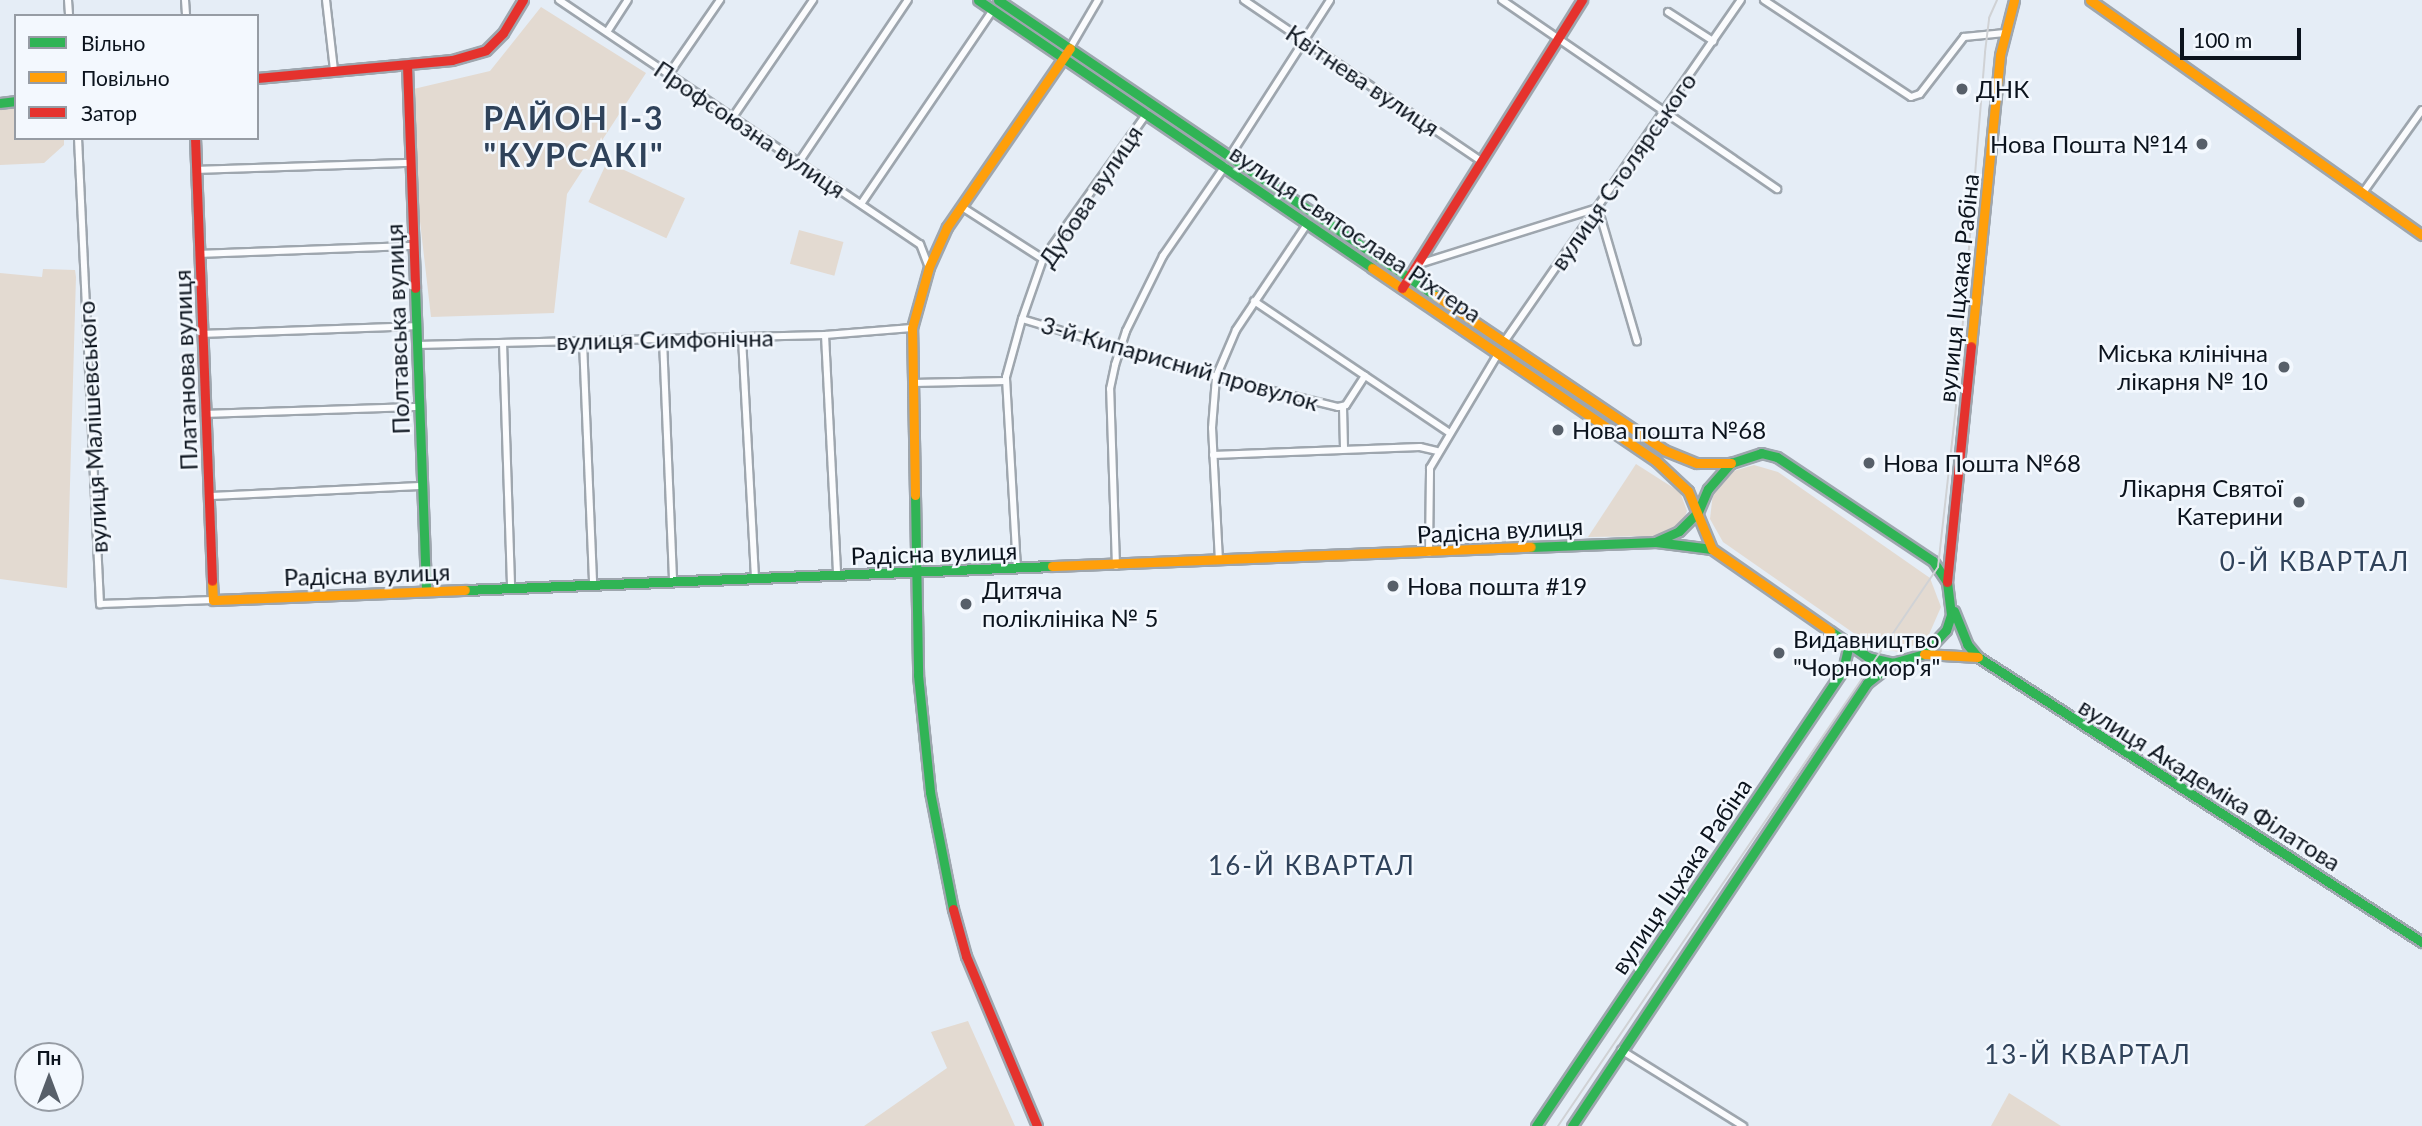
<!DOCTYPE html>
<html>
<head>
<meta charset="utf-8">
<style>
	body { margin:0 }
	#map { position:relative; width:2422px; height:1126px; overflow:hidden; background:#e5edf6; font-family:Lato,sans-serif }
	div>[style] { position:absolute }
	.green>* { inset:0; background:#e3dad1; transform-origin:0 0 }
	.roads { filter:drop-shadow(2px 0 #9ea6ae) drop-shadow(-2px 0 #9ea6ae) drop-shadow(0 2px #9ea6ae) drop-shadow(0 -2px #9ea6ae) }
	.street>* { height:6px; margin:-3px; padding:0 3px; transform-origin:3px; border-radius:3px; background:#fbfcfe }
	.fast>* { height:9px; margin:-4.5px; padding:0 4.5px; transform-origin:4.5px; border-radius:4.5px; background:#30b455 }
	.slow>* { height:9px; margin:-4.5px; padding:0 4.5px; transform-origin:4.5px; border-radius:4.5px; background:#ff9f0a }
	.jam>* { height:9px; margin:-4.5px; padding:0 4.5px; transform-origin:4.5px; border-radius:4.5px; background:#e5322d }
	.tram>* { height:2px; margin:-1px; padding:0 1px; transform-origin:1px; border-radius:1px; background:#d0d2d5 }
	.dots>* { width:19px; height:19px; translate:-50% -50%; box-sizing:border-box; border:4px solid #f3f8fe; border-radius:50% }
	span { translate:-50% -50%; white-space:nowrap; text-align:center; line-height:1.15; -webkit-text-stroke:5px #f3f8fe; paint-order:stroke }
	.street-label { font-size:24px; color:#0b131d }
	.poi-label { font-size:24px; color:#0b131d }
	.left { translate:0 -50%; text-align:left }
	.right { translate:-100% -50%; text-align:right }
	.neighbourhood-label { font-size:26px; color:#2f425a; letter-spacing:2px }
	.district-label { font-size:32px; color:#2f425a; font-weight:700; letter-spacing:2px }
	.legend { position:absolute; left:14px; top:14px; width:245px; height:126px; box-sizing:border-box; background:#f3f8fe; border:2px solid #969ca4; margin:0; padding:9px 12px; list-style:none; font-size:21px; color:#0b131d }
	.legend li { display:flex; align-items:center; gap:14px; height:35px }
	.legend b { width:35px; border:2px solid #969ca4 }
	.north { position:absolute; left:14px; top:1042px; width:70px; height:70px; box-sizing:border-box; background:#f3f8fe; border:2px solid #969ca4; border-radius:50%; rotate:0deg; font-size:19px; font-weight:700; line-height:28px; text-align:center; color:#0b131d }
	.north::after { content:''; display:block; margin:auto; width:24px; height:32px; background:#575f69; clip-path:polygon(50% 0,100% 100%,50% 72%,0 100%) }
	.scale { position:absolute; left:2180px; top:28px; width:121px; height:32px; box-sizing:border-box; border:4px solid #0b131d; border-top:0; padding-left:9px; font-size:21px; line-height:24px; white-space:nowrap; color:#0b131d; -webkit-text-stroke:5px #f3f8fe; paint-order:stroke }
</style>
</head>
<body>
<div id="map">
	<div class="green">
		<i style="clip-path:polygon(541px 7px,646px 73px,567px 194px,554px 313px,431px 317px,405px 91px,490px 71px)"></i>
		<i style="clip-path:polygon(16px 108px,16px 138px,64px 138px,64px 145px,44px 163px,0 165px,0 110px)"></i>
		<i style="left:607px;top:162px;width:86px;height:44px;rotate:25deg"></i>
		<i style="left:799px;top:230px;width:46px;height:35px;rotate:15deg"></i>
		<i style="clip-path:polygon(43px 269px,75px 270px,76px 277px,67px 588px,0 579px,0 273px,42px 277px)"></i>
		<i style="clip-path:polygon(1636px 464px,1680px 492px,1687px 511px,1682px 525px,1657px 536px,1588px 537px)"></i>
		<i style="clip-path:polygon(1754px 465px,1778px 472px,1930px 578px,1941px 607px,1927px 639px,1900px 652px,1875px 648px,1723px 542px,1710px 519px,1713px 492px,1730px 472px)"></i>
		<i style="clip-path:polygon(968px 1021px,1015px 1126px,864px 1126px,947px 1068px,931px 1032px)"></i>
		<i style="clip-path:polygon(2009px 1093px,2061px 1126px,1991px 1126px)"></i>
	</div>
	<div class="roads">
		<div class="street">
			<i style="left:68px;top:0;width:16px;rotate:86deg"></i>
			<i style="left:185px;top:0;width:16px;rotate:86deg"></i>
			<i style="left:326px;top:0;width:70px;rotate:83.5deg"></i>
			<i style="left:559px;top:0;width:436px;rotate:34.1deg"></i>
			<i style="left:920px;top:244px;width:25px;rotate:69deg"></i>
			<i style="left:1244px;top:0;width:287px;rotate:34.2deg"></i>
			<i style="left:1502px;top:0;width:334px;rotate:34.5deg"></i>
			<i style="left:1764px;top:0;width:176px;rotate:33.4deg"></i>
			<i style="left:1911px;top:97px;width:9px;rotate:-18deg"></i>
			<i style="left:1920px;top:94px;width:72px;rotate:-52.3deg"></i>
			<i style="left:1964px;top:37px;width:41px;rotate:-5.6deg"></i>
			<i style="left:1668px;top:12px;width:54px;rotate:32.8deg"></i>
			<i style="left:607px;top:32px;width:38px;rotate:-57deg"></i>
			<i style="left:1070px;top:48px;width:56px;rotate:-59.7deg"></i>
			<i style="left:669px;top:74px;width:90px;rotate:-55.4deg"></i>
			<i style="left:733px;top:117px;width:142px;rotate:-55.6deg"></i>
			<i style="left:78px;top:138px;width:467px;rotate:87.3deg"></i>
			<i style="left:100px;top:604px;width:113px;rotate:-2deg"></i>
			<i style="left:1230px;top:156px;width:185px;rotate:-57.3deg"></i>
			<i style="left:799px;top:162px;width:195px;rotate:-56.1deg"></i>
			<i style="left:197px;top:170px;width:212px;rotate:-1.9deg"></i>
			<i style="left:2362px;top:194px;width:103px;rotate:-54.5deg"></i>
			<i style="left:861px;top:204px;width:235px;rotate:-55.8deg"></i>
			<i style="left:962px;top:207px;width:96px;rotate:32.7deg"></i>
			<i style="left:200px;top:254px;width:213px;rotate:-2.2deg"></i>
			<i style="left:1416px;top:265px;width:191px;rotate:-17.4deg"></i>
			<i style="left:1598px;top:208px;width:139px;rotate:73.7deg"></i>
			<i style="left:1254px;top:301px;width:234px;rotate:34deg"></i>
			<i style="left:1022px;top:319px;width:202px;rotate:16.6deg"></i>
			<i style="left:1216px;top:377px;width:126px;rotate:13.8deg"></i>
			<i style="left:1338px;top:407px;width:8px;rotate:-14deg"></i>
			<i style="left:1346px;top:405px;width:35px;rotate:-57deg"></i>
			<i style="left:203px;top:334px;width:214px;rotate:-2.1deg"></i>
			<i style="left:825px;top:335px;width:241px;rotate:87.1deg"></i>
			<i style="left:742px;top:338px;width:241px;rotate:86.9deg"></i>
			<i style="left:663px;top:340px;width:242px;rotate:87.6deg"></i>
			<i style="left:583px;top:342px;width:243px;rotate:87.6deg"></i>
			<i style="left:1504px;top:342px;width:416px;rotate:-55.3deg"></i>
			<i style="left:503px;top:343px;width:245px;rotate:88.1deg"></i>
			<i style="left:417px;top:345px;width:408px;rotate:-1.4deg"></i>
			<i style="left:825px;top:335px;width:87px;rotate:-4.6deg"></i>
			<i style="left:913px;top:383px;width:93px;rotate:-1.2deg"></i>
			<i style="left:1343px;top:407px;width:42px;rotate:88.6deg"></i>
			<i style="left:206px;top:414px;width:213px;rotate:-1.9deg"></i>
			<i style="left:1213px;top:455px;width:207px;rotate:-2.2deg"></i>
			<i style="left:1420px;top:447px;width:17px;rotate:13deg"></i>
			<i style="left:209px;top:496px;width:213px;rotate:-2.7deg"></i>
			<i style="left:1429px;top:553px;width:85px;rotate:-89.3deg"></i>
			<i style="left:1430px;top:468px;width:133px;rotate:-59.2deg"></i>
			<i style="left:1219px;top:561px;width:133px;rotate:-93deg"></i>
			<i style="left:1212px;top:428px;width:51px;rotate:-85.5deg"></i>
			<i style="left:1216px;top:377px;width:51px;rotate:-66.9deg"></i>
			<i style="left:1236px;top:330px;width:129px;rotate:-56.1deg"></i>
			<i style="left:1116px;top:566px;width:177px;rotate:-91.9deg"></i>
			<i style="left:1110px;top:389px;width:25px;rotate:-78deg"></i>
			<i style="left:1115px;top:365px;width:36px;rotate:-72deg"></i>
			<i style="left:1126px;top:331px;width:84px;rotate:-63.7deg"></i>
			<i style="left:1163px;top:256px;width:109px;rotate:-55.4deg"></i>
			<i style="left:1017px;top:569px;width:192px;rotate:-93.3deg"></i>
			<i style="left:1006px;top:377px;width:60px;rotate:-74.6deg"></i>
			<i style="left:1022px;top:319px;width:64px;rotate:-70.7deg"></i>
			<i style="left:1043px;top:259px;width:179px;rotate:-54.5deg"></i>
			<i style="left:1621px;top:1050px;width:144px;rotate:31.9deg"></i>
		</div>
		<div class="fast">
			<i style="left:978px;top:0;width:477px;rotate:34.2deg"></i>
			<i style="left:998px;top:0;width:529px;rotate:34.05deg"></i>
			<i style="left:0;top:103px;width:16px;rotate:-7deg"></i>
			<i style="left:415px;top:288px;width:303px;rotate:87.9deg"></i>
			<i style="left:915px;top:495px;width:180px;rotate:89deg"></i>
			<i style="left:918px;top:675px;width:118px;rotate:84.1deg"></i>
			<i style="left:930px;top:792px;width:119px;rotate:78.9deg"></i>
			<i style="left:1657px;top:541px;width:24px;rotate:-24deg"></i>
			<i style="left:1679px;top:531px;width:27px;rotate:-45deg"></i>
			<i style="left:1698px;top:512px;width:25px;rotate:-67deg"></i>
			<i style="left:1708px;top:489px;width:35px;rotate:-49deg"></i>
			<i style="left:1731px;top:463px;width:32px;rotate:-18deg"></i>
			<i style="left:1761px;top:453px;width:16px;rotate:14deg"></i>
			<i style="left:1777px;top:457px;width:187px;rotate:33.7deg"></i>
			<i style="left:1933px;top:561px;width:25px;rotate:56deg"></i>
			<i style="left:1947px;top:582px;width:33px;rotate:83deg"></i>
			<i style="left:1951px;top:615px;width:16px;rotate:108deg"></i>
			<i style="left:1946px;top:630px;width:33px;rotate:133deg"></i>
			<i style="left:1924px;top:654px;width:32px;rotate:164deg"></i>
			<i style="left:1893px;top:663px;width:26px;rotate:-167deg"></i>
			<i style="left:1868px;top:657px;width:46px;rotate:-145.6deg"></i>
			<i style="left:1531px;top:547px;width:125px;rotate:-2.3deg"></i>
			<i style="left:1656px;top:542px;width:56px;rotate:7.1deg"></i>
			<i style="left:465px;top:590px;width:587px;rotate:-2.34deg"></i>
			<i style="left:1954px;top:611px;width:35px;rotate:68deg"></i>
			<i style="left:1967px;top:644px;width:17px;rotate:50deg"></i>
			<i style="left:1978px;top:657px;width:528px;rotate:32.7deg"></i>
			<i style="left:1536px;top:1126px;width:550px;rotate:-56.05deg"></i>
			<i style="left:1843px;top:670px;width:26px;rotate:-77deg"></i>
			<i style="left:1572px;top:1126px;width:532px;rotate:-56.34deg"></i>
			<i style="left:1867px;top:683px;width:33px;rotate:-38deg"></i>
		</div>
		<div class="slow">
			<i style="left:2090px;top:0;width:407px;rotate:35.3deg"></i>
			<i style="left:1372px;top:268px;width:343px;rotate:34.2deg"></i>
			<i style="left:1656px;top:461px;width:44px;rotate:43.2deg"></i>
			<i style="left:1688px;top:491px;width:63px;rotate:67.5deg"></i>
			<i style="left:1712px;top:549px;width:144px;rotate:34.8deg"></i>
			<i style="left:1436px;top:296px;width:275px;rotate:34deg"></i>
			<i style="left:1664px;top:450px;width:35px;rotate:22deg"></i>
			<i style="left:1697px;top:463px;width:34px"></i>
			<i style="left:1971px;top:346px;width:292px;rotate:-84.3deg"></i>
			<i style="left:2000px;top:55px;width:57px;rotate:-75.7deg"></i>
			<i style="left:915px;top:495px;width:167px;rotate:-91deg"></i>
			<i style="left:912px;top:328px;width:63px;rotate:-74.4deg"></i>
			<i style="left:929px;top:267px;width:44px;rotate:-65.8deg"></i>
			<i style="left:947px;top:227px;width:217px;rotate:-55.5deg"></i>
			<i style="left:1052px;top:566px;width:479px;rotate:-2.3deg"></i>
			<i style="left:212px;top:581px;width:19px;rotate:87deg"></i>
			<i style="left:213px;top:600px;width:252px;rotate:-2.3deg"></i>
			<i style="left:1924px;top:654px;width:54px;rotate:3.2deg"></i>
		</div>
		<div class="jam">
			<i style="left:407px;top:65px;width:223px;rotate:87.9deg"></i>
			<i style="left:257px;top:78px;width:196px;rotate:-5.3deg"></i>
			<i style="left:452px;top:60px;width:35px;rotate:-16deg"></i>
			<i style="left:486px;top:50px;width:24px;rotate:-45deg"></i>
			<i style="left:503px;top:33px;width:39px;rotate:-59deg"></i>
			<i style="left:195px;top:138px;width:443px;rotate:87.8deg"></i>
			<i style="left:1402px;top:288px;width:340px;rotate:-58deg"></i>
			<i style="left:1947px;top:582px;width:237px;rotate:-84.2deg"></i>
			<i style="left:953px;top:909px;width:49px;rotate:74.5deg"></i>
			<i style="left:966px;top:956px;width:184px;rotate:67.3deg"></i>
		</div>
	</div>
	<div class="tram">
		<i style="left:1558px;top:1126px;width:676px;rotate:-55.79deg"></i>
		<i style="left:1938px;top:567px;width:162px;rotate:-83.6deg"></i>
		<i style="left:1956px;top:406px;width:355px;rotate:-85.3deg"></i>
		<i style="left:1985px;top:52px;width:34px;rotate:-83deg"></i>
		<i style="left:1989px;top:18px;width:20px;rotate:-66deg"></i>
	</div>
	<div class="dots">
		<i style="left:1962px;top:89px;background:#575f69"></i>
		<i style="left:2202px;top:144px;background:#575f69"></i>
		<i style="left:2284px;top:367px;background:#575f69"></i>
		<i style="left:1558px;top:430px;background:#575f69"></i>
		<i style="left:1869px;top:463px;background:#575f69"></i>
		<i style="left:2299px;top:502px;background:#575f69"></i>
		<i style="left:1393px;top:586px;background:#575f69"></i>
		<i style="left:966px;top:604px;background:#575f69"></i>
		<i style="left:1779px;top:653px;background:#575f69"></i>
	</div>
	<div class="street-label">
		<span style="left:1363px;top:80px;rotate:34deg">Квітнева вулиця</span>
		<span style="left:750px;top:129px;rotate:34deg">Профсоюзна вулиця</span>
		<span style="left:1623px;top:171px;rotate:-55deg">вулиця Столярського</span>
		<span style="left:1090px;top:196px;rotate:-56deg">Дубова вулиця</span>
		<span style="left:1356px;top:233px;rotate:34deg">вулиця Святослава Ріхтера</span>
		<span style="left:1958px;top:288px;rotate:-84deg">вулиця Іцхака Рабіна</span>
		<span style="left:397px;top:329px;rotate:-92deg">Полтавська вулиця</span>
		<span style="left:665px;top:339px;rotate:-1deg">вулиця Симфонічна</span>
		<span style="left:1180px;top:363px;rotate:16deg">3-й Кипарисний провулок</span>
		<span style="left:185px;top:370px;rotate:-92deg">Платанова вулиця</span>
		<span style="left:92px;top:427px;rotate:-93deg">вулиця Малішевського</span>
		<span style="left:1500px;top:530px;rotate:-3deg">Радісна вулиця</span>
		<span style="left:934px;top:553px;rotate:-2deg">Радісна вулиця</span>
		<span style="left:367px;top:574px;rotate:-2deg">Радісна вулиця</span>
		<span style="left:2210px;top:784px;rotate:32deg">вулиця Академіка Філатова</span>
		<span style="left:1681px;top:876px;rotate:-56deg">вулиця Іцхака Рабіна</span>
	</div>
	<div class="poi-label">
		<span class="left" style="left:1976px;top:89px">ДНК</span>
		<span class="right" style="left:2188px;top:144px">Нова Пошта №14</span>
		<span class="right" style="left:2268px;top:367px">Міська клінічна<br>лікарня № 10</span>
		<span class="left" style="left:1572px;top:430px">Нова пошта №68</span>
		<span class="left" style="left:1883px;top:463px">Нова Пошта №68</span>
		<span class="right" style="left:2283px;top:502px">Лікарня Святої<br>Катерини</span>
		<span class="left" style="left:1407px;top:586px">Нова пошта #19</span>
		<span class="left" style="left:982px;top:604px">Дитяча<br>поліклініка № 5</span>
		<span class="left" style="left:1793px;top:653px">Видавництво<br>"Чорномор'я"</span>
	</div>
	<div class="neighbourhood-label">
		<span style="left:2315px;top:562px">0-Й КВАРТАЛ</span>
		<span style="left:1312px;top:866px">16-Й КВАРТАЛ</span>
		<span style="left:2088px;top:1055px">13-Й КВАРТАЛ</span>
	</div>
	<div class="district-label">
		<span style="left:574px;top:137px">РАЙОН І-3<br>"КУРСАКІ"</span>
	</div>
	<ul class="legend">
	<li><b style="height:9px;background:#30b455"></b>Вільно</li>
	<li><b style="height:9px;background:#ff9f0a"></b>Повільно</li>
	<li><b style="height:9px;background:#e5322d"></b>Затор</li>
	</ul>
	<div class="north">Пн</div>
	<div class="scale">100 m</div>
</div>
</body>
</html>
